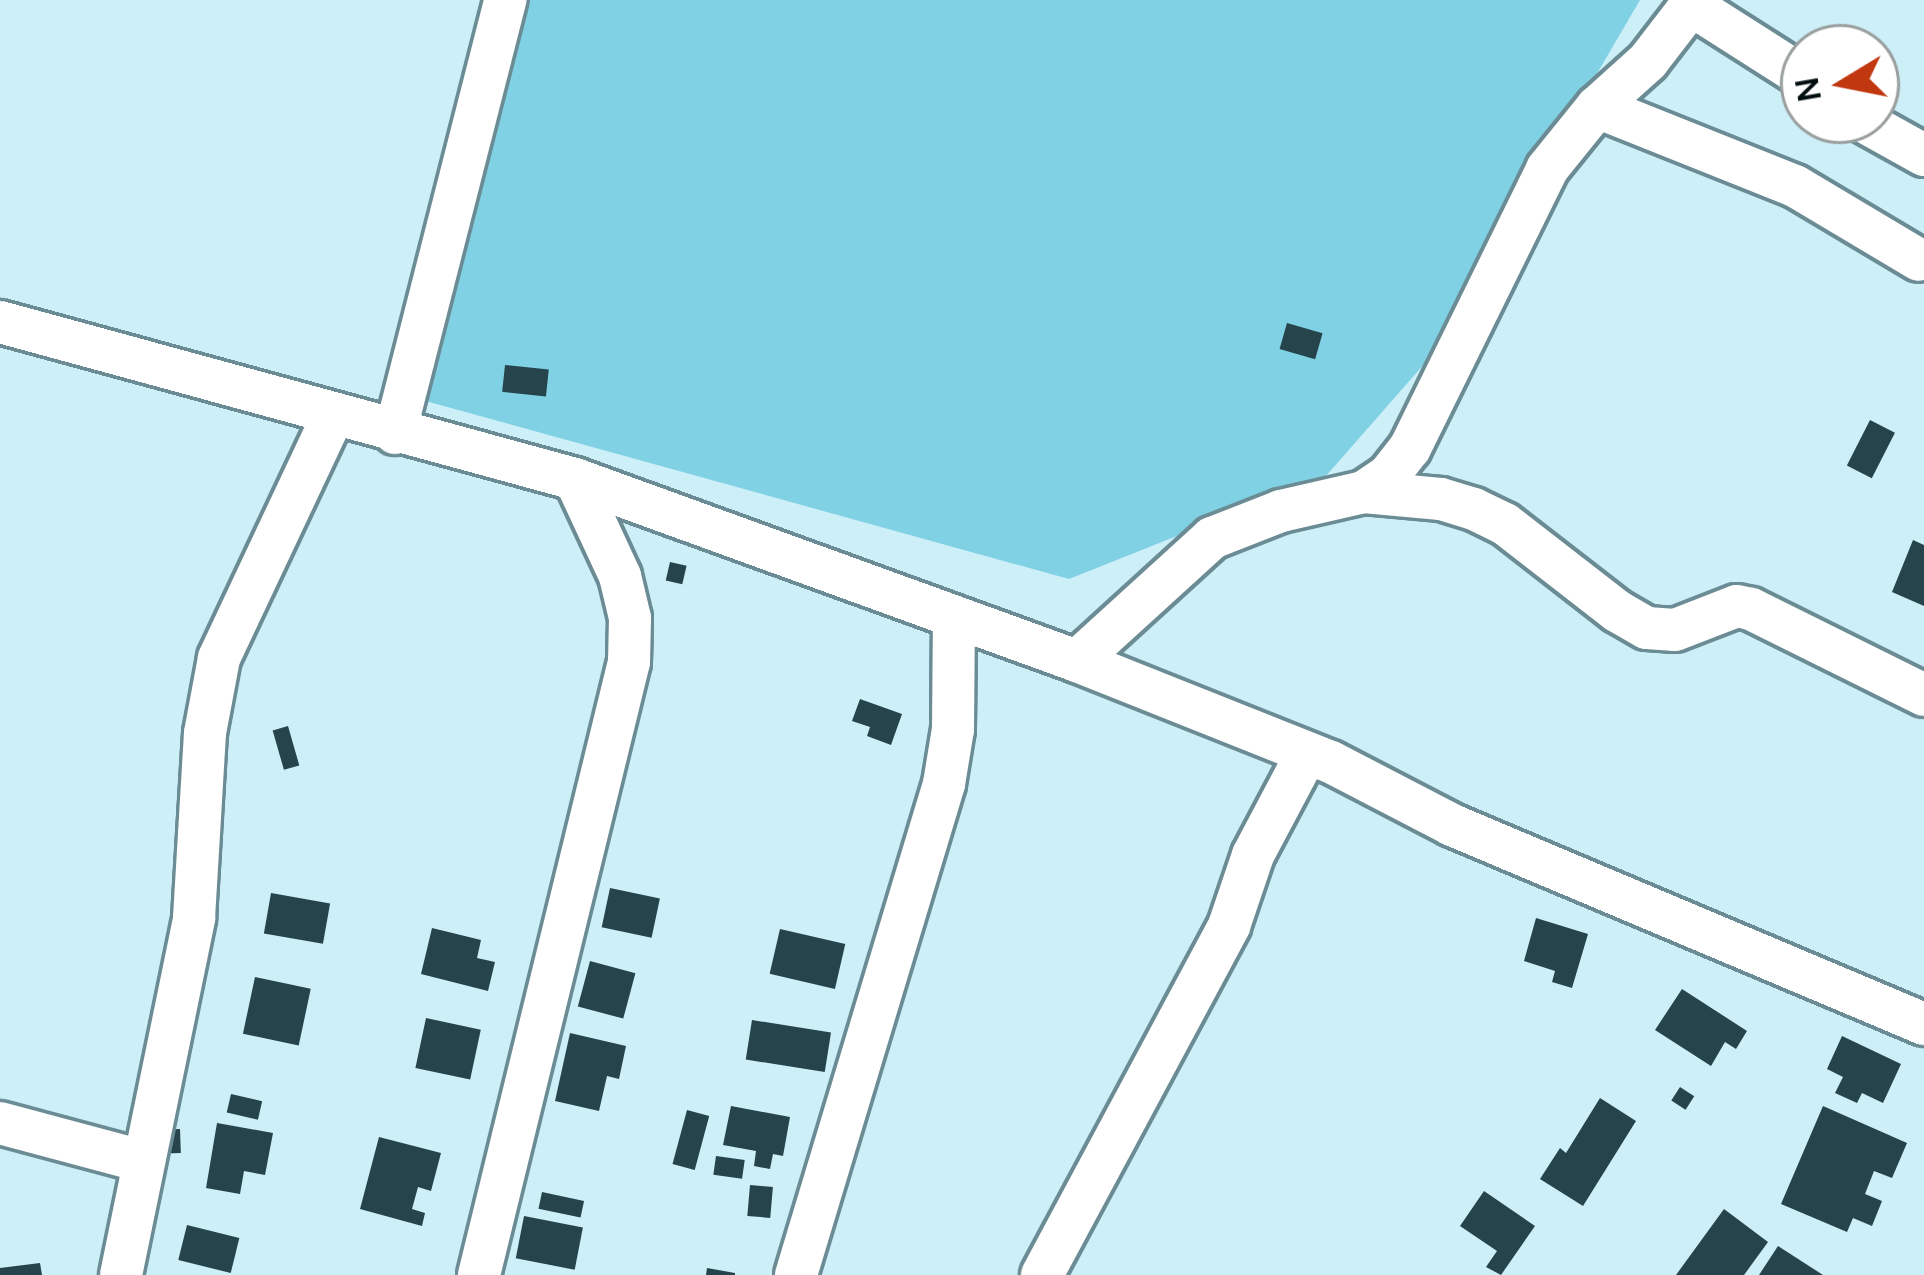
<!DOCTYPE html>
<html>
<head>
<meta charset="utf-8">
<style>
	body { margin:0 }
	#map { position:relative; width:1924px; height:1275px; overflow:hidden; background:#cdeff8; font-family:Manrope,sans-serif }
	div>[style] { position:absolute }
	.green>* { inset:0; background:#81d1e5 }
	.building>* { inset:0; background:#26444c; transform-origin:0 0 }
	.roads { filter:drop-shadow(3px 0 #6b8c94) drop-shadow(-3px 0 #6b8c94) drop-shadow(0 3px #6b8c94) drop-shadow(0 -3px #6b8c94) }
	.street>* { height:42px; margin:-21px; padding:0 21px; transform-origin:21px; border-radius:21px; background:#fff }
	span { translate:-50% -50%; white-space:nowrap; text-align:center; line-height:1.15; -webkit-text-stroke:12px #fff; paint-order:stroke }
	.north { position:absolute; left:1780px; top:24px; width:120px; height:120px; box-sizing:border-box; background:#fff; border:3px solid #9a9fa0; border-radius:50%; rotate:260deg; font-size:33px; font-weight:700; line-height:48px; text-align:center; color:#030e11 }
	.north::after { content:''; display:block; margin:auto; width:42px; height:54px; background:#c13810; clip-path:polygon(50% 0,100% 100%,50% 72%,0 100%) }
</style>
</head>
<body>
<div id="map">
	<div class="green">
		<i style="clip-path:polygon(525px 0,1640px 0,1433px 354px,1325px 477px,1069px 579px,422px 400px)"></i>
	</div>
	<div class="building">
		<i style="left:1287px;top:323px;width:37px;height:27px;rotate:16deg"></i>
		<i style="left:505px;top:365px;width:44px;height:27px;rotate:6deg"></i>
		<i style="left:1870px;top:420px;width:28px;height:51px;rotate:27deg"></i>
		<i style="clip-path:polygon(1913px 540px,1924px 545px,1924px 606px,1892px 592px)"></i>
		<i style="left:670px;top:562px;width:17px;height:19px;rotate:13deg"></i>
		<i style="clip-path:polygon(860px 699px,902px 714px,891px 745px,867px 736px,870px 727px,852px 721px)"></i>
		<i style="left:288px;top:726px;width:41px;height:16px;rotate:74deg"></i>
		<i style="left:610px;top:888px;width:51px;height:40px;rotate:12deg"></i>
		<i style="left:271px;top:893px;width:60px;height:41px;rotate:10deg"></i>
		<i style="clip-path:polygon(1536px 918px,1588px 934px,1572px 988px,1552px 982px,1555px 971px,1524px 961px)"></i>
		<i style="clip-path:polygon(432px 928px,481px 940px,477px 958px,495px 962px,488px 991px,421px 974px)"></i>
		<i style="left:780px;top:929px;width:67px;height:46px;rotate:13deg"></i>
		<i style="left:590px;top:961px;width:47px;height:47px;rotate:15deg"></i>
		<i style="left:255px;top:977px;width:57px;height:58px;rotate:12deg"></i>
		<i style="clip-path:polygon(1682px 989px,1747px 1031px,1736px 1049px,1725px 1042px,1711px 1066px,1655px 1030px)"></i>
		<i style="left:426px;top:1018px;width:56px;height:51px;rotate:12deg"></i>
		<i style="left:752px;top:1020px;width:80px;height:40px;rotate:9deg"></i>
		<i style="clip-path:polygon(570px 1033px,626px 1046px,619px 1079px,607px 1076px,599px 1111px,555px 1101px)"></i>
		<i style="clip-path:polygon(1842px 1036px,1901px 1064px,1883px 1103px,1862px 1093px,1857px 1103px,1835px 1093px,1843px 1077px,1827px 1069px)"></i>
		<i style="left:1680px;top:1087px;width:17px;height:16px;rotate:33deg"></i>
		<i style="left:231px;top:1094px;width:32px;height:19px;rotate:13deg"></i>
		<i style="clip-path:polygon(1600px 1098px,1636px 1121px,1583px 1206px,1540px 1179px,1560px 1148px,1566px 1153px)"></i>
		<i style="clip-path:polygon(731px 1106px,790px 1117px,783px 1156px,773px 1154px,770px 1169px,754px 1166px,756px 1151px,723px 1145px)"></i>
		<i style="clip-path:polygon(1823px 1106px,1907px 1143px,1892px 1178px,1874px 1171px,1865px 1194px,1882px 1201px,1872px 1226px,1853px 1218px,1847px 1232px,1781px 1204px)"></i>
		<i style="left:687px;top:1110px;width:23px;height:56px;rotate:15deg"></i>
		<i style="clip-path:polygon(217px 1123px,273px 1133px,265px 1175px,244px 1171px,240px 1194px,206px 1188px)"></i>
		<i style="left:180px;top:1129px;width:24px;height:22px;rotate:88deg"></i>
		<i style="clip-path:polygon(379px 1137px,441px 1153px,431px 1191px,418px 1187px,412px 1209px,425px 1213px,422px 1226px,360px 1209px)"></i>
		<i style="left:716px;top:1156px;width:29px;height:19px;rotate:8deg"></i>
		<i style="left:750px;top:1185px;width:23px;height:31px;rotate:5deg"></i>
		<i style="clip-path:polygon(1484px 1191px,1535px 1226px,1501px 1275px,1486px 1267px,1497px 1251px,1460px 1226px)"></i>
		<i style="left:542px;top:1192px;width:43px;height:17px;rotate:12deg"></i>
		<i style="clip-path:polygon(1724px 1209px,1768px 1242px,1744px 1275px,1676px 1275px)"></i>
		<i style="left:524px;top:1216px;width:60px;height:43px;rotate:11deg"></i>
		<i style="left:187px;top:1225px;width:54px;height:36px;rotate:14deg"></i>
		<i style="clip-path:polygon(1778px 1246px,1823px 1275px,1759px 1275px)"></i>
		<i style="clip-path:polygon(40px 1263px,42px 1275px,0 1275px,0 1268px)"></i>
		<i style="clip-path:polygon(707px 1268px,735px 1273px,735px 1275px,706px 1275px)"></i>
	</div>
	<div class="roads">
		<div class="street">
			<i style="left:1691px;top:5px;width:134px;rotate:32.5deg"></i>
			<i style="left:1597px;top:107px;width:213px;rotate:21.8deg"></i>
			<i style="left:1795px;top:186px;width:144px;rotate:30.8deg"></i>
			<i style="left:1861px;top:120px;width:72px;rotate:29.1deg"></i>
			<i style="left:0;top:322px;width:596px;rotate:15.27deg"></i>
			<i style="left:575px;top:479px;width:534px;rotate:19.93deg"></i>
			<i style="left:1077px;top:661px;width:273px;rotate:21.7deg"></i>
			<i style="left:1331px;top:762px;width:136px;rotate:27.5deg"></i>
			<i style="left:1452px;top:825px;width:512px;rotate:22.86deg"></i>
			<i style="left:395px;top:433px;width:447px;rotate:-75.7deg"></i>
			<i style="left:1364px;top:492px;width:77px;rotate:5.2deg"></i>
			<i style="left:1441px;top:499px;width:34px;rotate:17deg"></i>
			<i style="left:1474px;top:509px;width:34px;rotate:26deg"></i>
			<i style="left:1505px;top:524px;width:142px;rotate:37.8deg"></i>
			<i style="left:1617px;top:611px;width:34px;rotate:30deg"></i>
			<i style="left:1647px;top:628px;width:28px;rotate:4deg"></i>
			<i style="left:1675px;top:630px;width:66px;rotate:-21.2deg"></i>
			<i style="left:1737px;top:606px;width:14px;rotate:12deg"></i>
			<i style="left:1751px;top:609px;width:193px;rotate:26.4deg"></i>
			<i style="left:1077px;top:661px;width:183px;rotate:-42.3deg"></i>
			<i style="left:1212px;top:538px;width:74px;rotate:-21.4deg"></i>
			<i style="left:1281px;top:511px;width:85px;rotate:-12.9deg"></i>
			<i style="left:1364px;top:492px;width:29px;rotate:-34deg"></i>
			<i style="left:1388px;top:476px;width:36px;rotate:-52deg"></i>
			<i style="left:1410px;top:448px;width:311px;rotate:-63.8deg"></i>
			<i style="left:1547px;top:169px;width:80px;rotate:-51.1deg"></i>
			<i style="left:1597px;top:107px;width:69px;rotate:-42deg"></i>
			<i style="left:1648px;top:61px;width:77px;rotate:-52.4deg"></i>
			<i style="left:0;top:1123px;width:147px;rotate:15deg"></i>
			<i style="left:121px;top:1275px;width:364px;rotate:-78.4deg"></i>
			<i style="left:194px;top:918px;width:185px;rotate:-86.6deg"></i>
			<i style="left:205px;top:733px;width:76px;rotate:-79.4deg"></i>
			<i style="left:219px;top:658px;width:268px;rotate:-64.8deg"></i>
			<i style="left:479px;top:1275px;width:631px;rotate:-76.25deg"></i>
			<i style="left:629px;top:662px;width:44px;rotate:-88.7deg"></i>
			<i style="left:630px;top:618px;width:43px;rotate:-103.4deg"></i>
			<i style="left:620px;top:576px;width:107px;rotate:-114.9deg"></i>
			<i style="left:796px;top:1275px;width:513px;rotate:-73.23deg"></i>
			<i style="left:944px;top:784px;width:56px;rotate:-80.7deg"></i>
			<i style="left:953px;top:729px;width:111px;rotate:-89.5deg"></i>
			<i style="left:1042px;top:1275px;width:396px;rotate:-61.8deg"></i>
			<i style="left:1229px;top:926px;width:75px;rotate:-71.3deg"></i>
			<i style="left:1253px;top:855px;width:115px;rotate:-62.1deg"></i>
		</div>
	</div>
	<div class="north">N</div>
</div>
</body>
</html>
